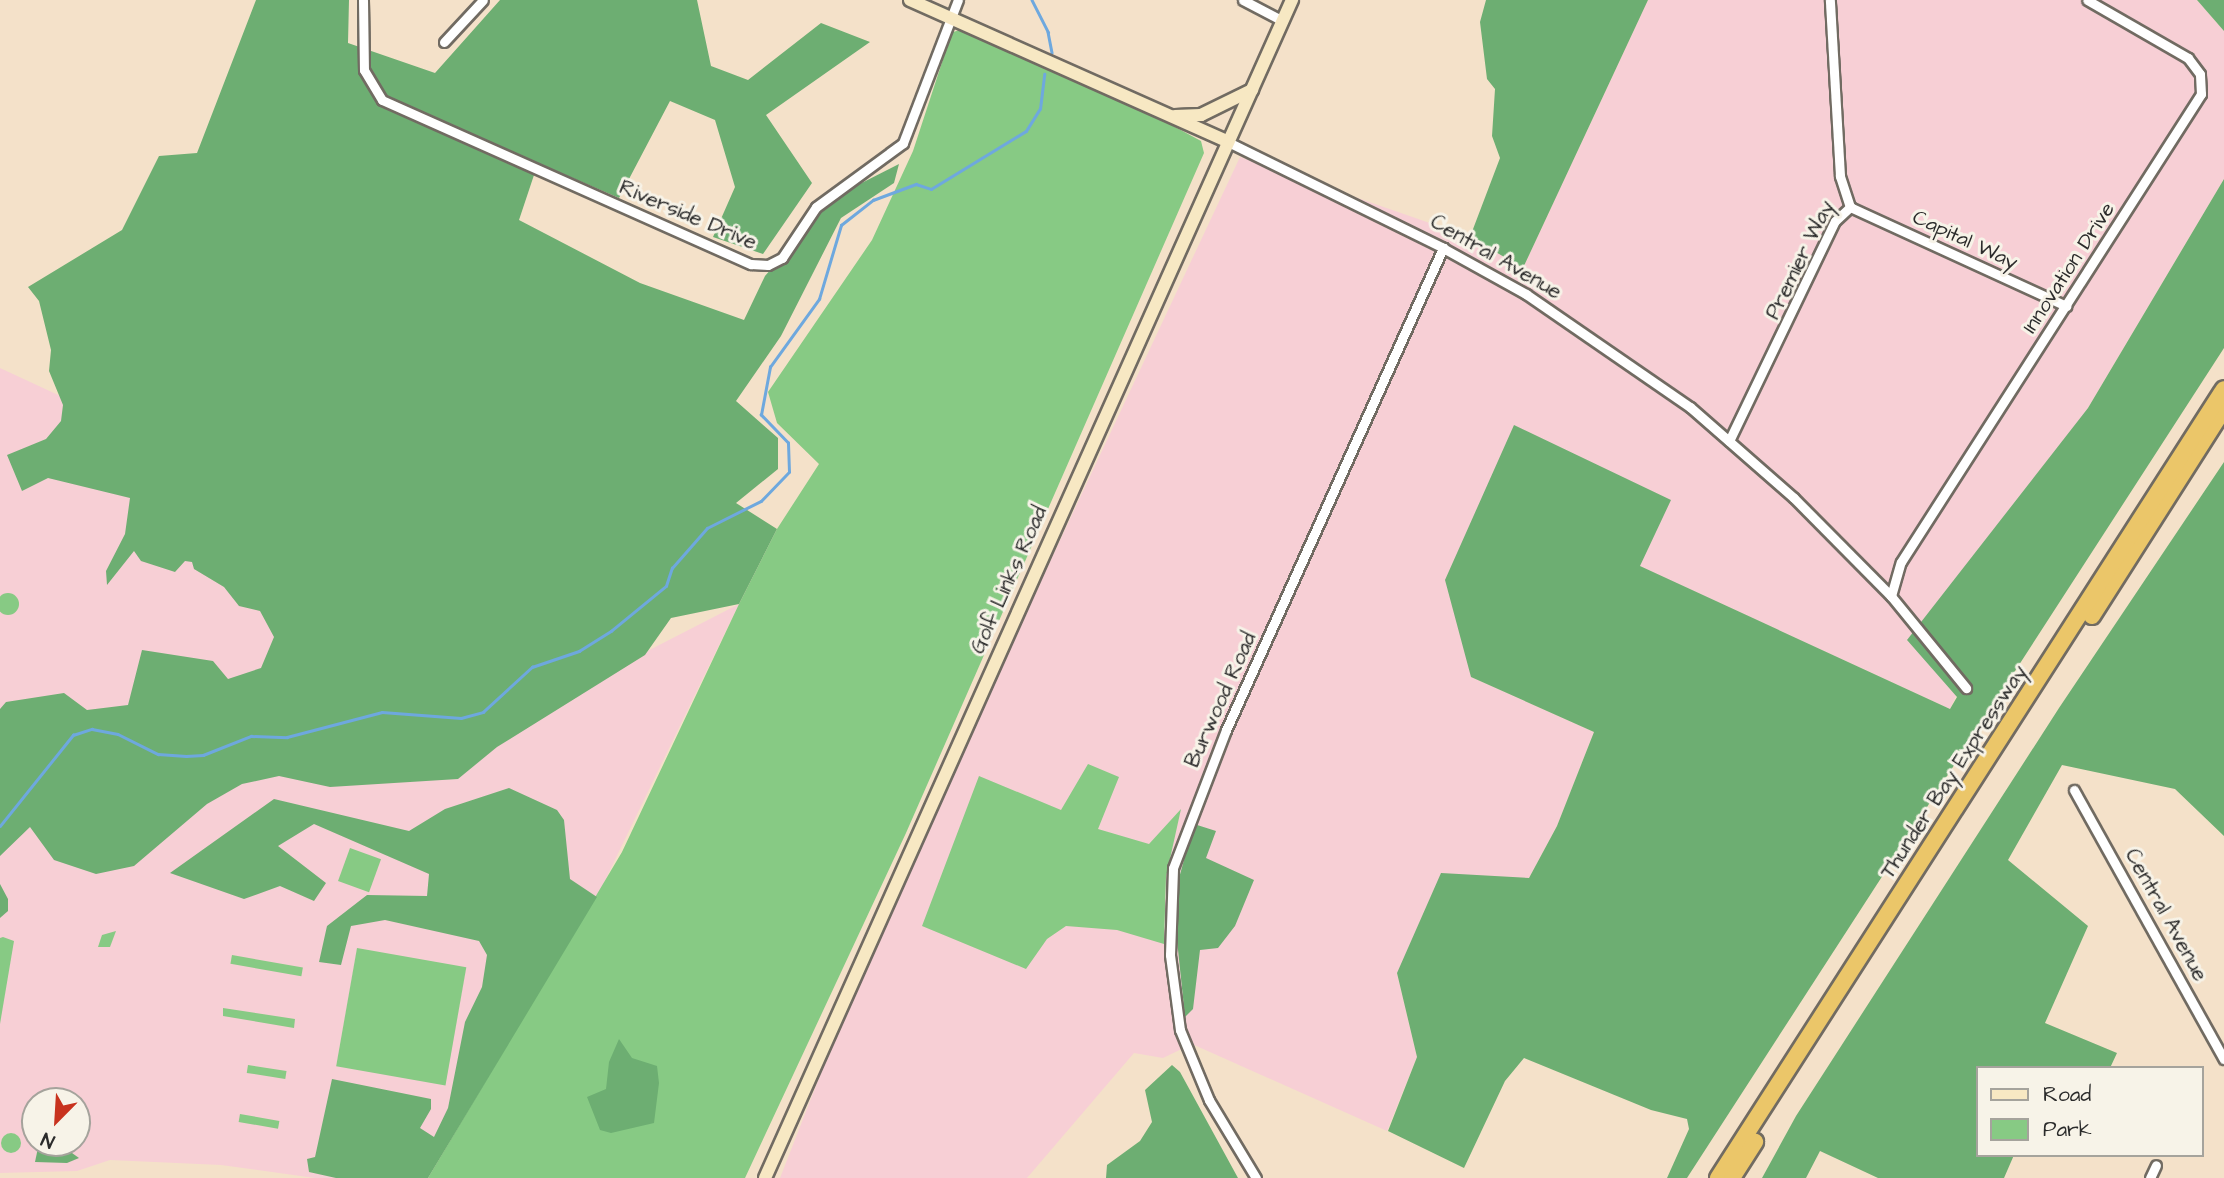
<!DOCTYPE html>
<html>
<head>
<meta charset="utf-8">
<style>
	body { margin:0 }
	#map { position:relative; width:2224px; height:1178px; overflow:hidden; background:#f4e1c9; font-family:"Architects Daughter",sans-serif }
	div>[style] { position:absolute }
	.built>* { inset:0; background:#f7cfd5 }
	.green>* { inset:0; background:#87ca84; transform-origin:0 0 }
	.round { border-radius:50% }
	.forest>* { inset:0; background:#6dae72 }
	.stream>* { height:2.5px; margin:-1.25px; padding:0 1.25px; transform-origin:1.25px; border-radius:1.25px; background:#6ea8de }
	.roads { filter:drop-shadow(2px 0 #716b62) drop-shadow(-2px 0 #716b62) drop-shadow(0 2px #716b62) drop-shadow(0 -2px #716b62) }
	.street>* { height:9px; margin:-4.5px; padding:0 4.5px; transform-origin:4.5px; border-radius:4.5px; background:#fff }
	.secondary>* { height:12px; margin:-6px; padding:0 6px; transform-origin:6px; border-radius:6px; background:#f7e8c3 }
	.highway>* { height:16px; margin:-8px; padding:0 8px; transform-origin:8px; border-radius:8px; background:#ebc669 }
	span { translate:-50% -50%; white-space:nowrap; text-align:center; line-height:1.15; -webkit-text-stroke:6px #f7f3e8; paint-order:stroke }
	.street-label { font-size:21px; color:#2b2b2b }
	.legend { position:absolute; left:1976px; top:1066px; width:228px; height:91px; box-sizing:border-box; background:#f7f3e8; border:2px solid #a5a39c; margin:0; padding:9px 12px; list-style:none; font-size:21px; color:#2b2b2b }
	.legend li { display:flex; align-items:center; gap:14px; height:35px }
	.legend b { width:35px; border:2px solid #a5a39c }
	.north { position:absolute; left:21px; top:1087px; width:70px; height:70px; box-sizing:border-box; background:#f7f3e8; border:2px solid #a5a39c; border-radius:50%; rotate:204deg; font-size:19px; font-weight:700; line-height:28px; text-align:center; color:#2b2b2b }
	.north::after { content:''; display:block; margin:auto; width:24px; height:32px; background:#c8321e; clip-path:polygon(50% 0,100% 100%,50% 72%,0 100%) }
</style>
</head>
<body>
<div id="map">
	<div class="built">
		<i style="clip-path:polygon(1648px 0,2197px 0,2224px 31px,2224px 179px,2088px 408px,1950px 709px,1639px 566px,1471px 677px,1594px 732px,1557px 826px,1529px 878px,1397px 973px,1417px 1057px,1387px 1131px,1192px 1044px,1163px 1058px,1134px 1053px,1027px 1178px,780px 1178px,821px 1073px,992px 685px,1240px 157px,1470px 237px,1523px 268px)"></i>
		<i style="clip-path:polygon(evenodd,0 368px,630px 660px,739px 604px,597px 897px,427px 1178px,315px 1178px,221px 1165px,110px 1160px,77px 1171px,0 1173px,0 368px,35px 1101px,77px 1101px,77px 1143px,35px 1143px,35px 1101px)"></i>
	</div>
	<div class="green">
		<i style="clip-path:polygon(960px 30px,1153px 115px,1201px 141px,1204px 153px,906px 833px,745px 1178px,428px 1178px,622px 852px,739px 604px,777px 529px,819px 464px,777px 423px,768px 392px,872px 240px,913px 151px,949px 41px,953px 32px)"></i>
		<i class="round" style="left:-3px;top:593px;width:22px;height:22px"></i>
		<i style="clip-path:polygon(1088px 764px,1119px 777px,1098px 829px,1149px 844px,1181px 809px,1166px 877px,1164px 944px,1117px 930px,1066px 926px,1047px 939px,1026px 969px,922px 926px,979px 776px,1061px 810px)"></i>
		<i style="left:350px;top:848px;width:33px;height:35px;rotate:20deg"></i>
		<i style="clip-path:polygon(116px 931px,110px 947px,98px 947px,102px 935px)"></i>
		<i style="clip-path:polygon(3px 937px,14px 941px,0 1024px,0 938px)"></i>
		<i style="left:357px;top:948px;width:111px;height:120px;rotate:10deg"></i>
		<i style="left:232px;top:955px;width:72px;height:9px;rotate:10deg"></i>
		<i style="clip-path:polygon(223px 1008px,295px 1019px,294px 1028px,223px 1016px)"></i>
		<i style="left:248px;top:1065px;width:39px;height:8px;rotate:9deg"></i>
		<i style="left:240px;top:1114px;width:40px;height:8px;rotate:10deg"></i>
		<i class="round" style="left:1px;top:1133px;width:20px;height:20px"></i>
	</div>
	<div class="forest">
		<i style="clip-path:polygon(256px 0,349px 0,348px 43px,435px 73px,500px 0,697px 0,711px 66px,748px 80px,821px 23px,870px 42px,766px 115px,812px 183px,763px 254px,713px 237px,735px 187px,715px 120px,670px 101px,619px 198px,538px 163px,519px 220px,640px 283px,744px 320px,765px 276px,834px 197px,899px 164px,894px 183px,841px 218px,781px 336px,736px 401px,778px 438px,778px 469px,736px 503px,777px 529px,739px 604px,671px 618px,645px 655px,497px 747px,458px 779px,330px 787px,279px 776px,242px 784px,207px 804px,134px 866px,96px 874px,54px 860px,30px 827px,0 856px,0 709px,6px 702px,64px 693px,87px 710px,128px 705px,142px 650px,213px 661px,228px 679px,261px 668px,274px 637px,260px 611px,239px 606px,224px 587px,194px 569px,192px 562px,185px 561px,175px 572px,141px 561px,134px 551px,107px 585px,106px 571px,125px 534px,130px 498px,48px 478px,22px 491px,7px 455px,46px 439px,61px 421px,63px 405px,49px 371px,51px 350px,39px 301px,28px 287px,122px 230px,159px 156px,197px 153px)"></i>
		<i style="clip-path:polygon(1486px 0,1648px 0,1523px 268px,1470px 237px,1500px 158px,1492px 136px,1495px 89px,1487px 79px,1480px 22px)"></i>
		<i style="clip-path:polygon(2197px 0,2224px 0,2224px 31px)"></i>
		<i style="clip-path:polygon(2224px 179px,2224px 348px,1687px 1178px,1667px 1178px,1689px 1129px,1687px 1119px,1651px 1110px,1524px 1058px,1505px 1081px,1464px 1168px,1388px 1131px,1417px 1057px,1397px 973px,1441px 873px,1529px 878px,1557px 826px,1594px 732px,1471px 677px,1445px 580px,1514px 425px,1671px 500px,1640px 566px,1950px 709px,1957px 697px,1907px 640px,2088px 408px)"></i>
		<i style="clip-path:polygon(2224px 462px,2224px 836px,2175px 789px,2062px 765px,2008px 860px,2088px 926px,2045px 1023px,2117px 1053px,2110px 1068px,1977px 1068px,1977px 1155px,2014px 1155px,2004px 1178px,1878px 1178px,1820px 1151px,1806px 1178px,1762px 1178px,1796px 1116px,2059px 708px)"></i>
		<i style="clip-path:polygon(509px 788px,557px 810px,564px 820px,570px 879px,597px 897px,428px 1178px,336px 1178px,309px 1172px,307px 1159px,315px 1157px,332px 1079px,431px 1099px,431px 1109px,420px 1128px,434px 1137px,448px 1108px,465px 1022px,482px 987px,487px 955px,479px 941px,385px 920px,351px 926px,341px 965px,319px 962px,327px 926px,367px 895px,427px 896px,429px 874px,314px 824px,278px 846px,326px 883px,314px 901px,280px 886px,244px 899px,170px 873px,274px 799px,409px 831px,445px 809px)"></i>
		<i style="clip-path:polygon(1194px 824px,1216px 831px,1206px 858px,1254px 880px,1235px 926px,1218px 948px,1200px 950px,1193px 1009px,1185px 1017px,1175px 921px,1179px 878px)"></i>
		<i style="clip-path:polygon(0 884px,8px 899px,8px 911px,0 918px)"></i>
		<i style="clip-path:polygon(619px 1039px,632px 1058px,657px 1066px,659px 1083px,654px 1123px,611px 1133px,600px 1130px,587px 1097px,606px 1089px,609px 1062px)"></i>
		<i style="clip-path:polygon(1172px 1065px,1180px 1072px,1238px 1178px,1106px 1178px,1107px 1165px,1140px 1141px,1152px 1122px,1145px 1090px)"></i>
		<i style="clip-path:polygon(39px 1143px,58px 1143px,79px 1158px,67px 1163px,35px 1162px)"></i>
	</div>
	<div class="stream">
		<i style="left:1032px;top:0;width:36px;rotate:63deg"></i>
		<i style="left:1048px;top:32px;width:21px;rotate:79deg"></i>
		<i style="left:0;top:826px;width:117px;rotate:-51.3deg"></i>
		<i style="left:73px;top:735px;width:20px;rotate:-18deg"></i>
		<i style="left:92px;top:729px;width:26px;rotate:11deg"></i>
		<i style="left:118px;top:734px;width:45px;rotate:26.6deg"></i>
		<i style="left:158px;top:754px;width:28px;rotate:4deg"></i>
		<i style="left:186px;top:756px;width:17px;rotate:-3deg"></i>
		<i style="left:203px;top:755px;width:52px;rotate:-21.6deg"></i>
		<i style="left:251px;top:736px;width:36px;rotate:2deg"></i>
		<i style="left:287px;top:737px;width:98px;rotate:-14.7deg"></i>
		<i style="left:382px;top:712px;width:79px;rotate:4.3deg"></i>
		<i style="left:461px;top:718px;width:23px;rotate:-15deg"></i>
		<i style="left:483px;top:712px;width:67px;rotate:-42.6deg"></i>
		<i style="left:532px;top:667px;width:50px;rotate:-18.8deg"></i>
		<i style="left:579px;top:651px;width:38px;rotate:-32deg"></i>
		<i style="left:611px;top:631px;width:71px;rotate:-39.3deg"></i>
		<i style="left:666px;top:586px;width:19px;rotate:-72deg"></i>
		<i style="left:672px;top:568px;width:53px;rotate:-48.8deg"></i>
		<i style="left:707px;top:528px;width:60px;rotate:-26.6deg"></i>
		<i style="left:761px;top:501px;width:40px;rotate:-46deg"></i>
		<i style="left:789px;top:472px;width:29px;rotate:-92deg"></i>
		<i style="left:788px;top:443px;width:39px;rotate:-134deg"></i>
		<i style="left:761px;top:415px;width:49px;rotate:-79.4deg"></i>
		<i style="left:770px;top:367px;width:84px;rotate:-54.2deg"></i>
		<i style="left:819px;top:299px;width:77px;rotate:-73.4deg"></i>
		<i style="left:841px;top:225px;width:41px;rotate:-38deg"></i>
		<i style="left:873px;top:200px;width:46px;rotate:-20.4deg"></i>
		<i style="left:916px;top:184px;width:16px;rotate:18deg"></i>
		<i style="left:931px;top:189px;width:111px;rotate:-31.4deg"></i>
		<i style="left:1026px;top:131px;width:26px;rotate:-58deg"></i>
		<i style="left:1040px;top:109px;width:35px;rotate:-83deg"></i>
	</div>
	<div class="roads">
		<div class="street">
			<i style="left:363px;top:0;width:70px;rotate:89.2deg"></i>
			<i style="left:364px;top:70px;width:35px;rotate:59deg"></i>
			<i style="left:382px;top:100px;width:404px;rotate:24deg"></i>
			<i style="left:751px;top:264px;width:17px;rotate:3deg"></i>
			<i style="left:768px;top:265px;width:16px;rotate:-27deg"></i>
			<i style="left:782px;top:258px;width:61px;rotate:-56.3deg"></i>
			<i style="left:816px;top:207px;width:108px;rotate:-36.3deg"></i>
			<i style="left:903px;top:143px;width:153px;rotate:-69deg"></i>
			<i style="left:1243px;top:0;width:45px;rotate:27.7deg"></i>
			<i style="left:444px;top:42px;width:57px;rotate:-47.1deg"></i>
			<i style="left:1226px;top:141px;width:242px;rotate:26.2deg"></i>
			<i style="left:1443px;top:248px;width:95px;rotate:29deg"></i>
			<i style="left:1526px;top:294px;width:199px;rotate:34.6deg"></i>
			<i style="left:1690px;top:407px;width:138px;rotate:41.2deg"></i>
			<i style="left:1794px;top:498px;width:138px;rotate:45.3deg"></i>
			<i style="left:1891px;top:596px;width:119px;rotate:50.8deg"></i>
			<i style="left:1850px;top:207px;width:238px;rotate:24.6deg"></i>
			<i style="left:1729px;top:441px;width:244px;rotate:-64.3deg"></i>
			<i style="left:1835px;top:221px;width:21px;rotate:-43deg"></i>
			<i style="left:1850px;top:207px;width:33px;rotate:-108deg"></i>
			<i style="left:1840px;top:176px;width:176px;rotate:-93.3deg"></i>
			<i style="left:1891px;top:596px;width:35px;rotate:-74deg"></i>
			<i style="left:1901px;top:562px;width:556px;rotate:-57.34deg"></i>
			<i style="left:2201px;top:94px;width:20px;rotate:-93deg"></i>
			<i style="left:2200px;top:74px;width:20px;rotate:-127deg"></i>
			<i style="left:2188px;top:58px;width:116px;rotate:-150.1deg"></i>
			<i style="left:2074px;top:790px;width:308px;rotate:60.9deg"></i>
			<i style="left:1256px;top:1178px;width:91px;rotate:-121.1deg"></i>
			<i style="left:1209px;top:1100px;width:76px;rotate:-112.5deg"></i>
			<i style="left:1180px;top:1030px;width:76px;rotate:-97.6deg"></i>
			<i style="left:1170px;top:955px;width:87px;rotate:-88deg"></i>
			<i style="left:1173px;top:868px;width:148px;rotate:-69deg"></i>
			<i style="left:1226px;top:730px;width:529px;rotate:-65.76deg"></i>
			<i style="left:2150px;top:1178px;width:14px;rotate:-65deg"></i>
		</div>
		<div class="secondary">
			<i style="left:910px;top:0;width:346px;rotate:24deg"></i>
			<i style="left:1175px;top:116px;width:26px;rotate:-2deg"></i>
			<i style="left:1201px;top:115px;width:57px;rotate:-26.1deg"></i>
			<i style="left:765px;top:1178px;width:1291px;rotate:-65.9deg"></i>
		</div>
		<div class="highway">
			<i style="left:2092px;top:616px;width:246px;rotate:-57.5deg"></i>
			<i style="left:1718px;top:1178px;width:937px;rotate:-57.33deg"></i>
			<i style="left:1732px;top:1178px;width:43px;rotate:-57.4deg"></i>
		</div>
	</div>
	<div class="street-label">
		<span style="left:688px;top:215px;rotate:23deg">Riverside Drive</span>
		<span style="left:1965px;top:240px;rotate:25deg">Capital Way</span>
		<span style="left:1496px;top:257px;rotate:30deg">Central Avenue</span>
		<span style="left:1800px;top:260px;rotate:-64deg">Premier Way</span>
		<span style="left:2069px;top:268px;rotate:-57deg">Innovation Drive</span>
		<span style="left:1009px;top:580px;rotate:-66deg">Golf Links Road</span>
		<span style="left:1221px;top:700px;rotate:-66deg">Burwood Road</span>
		<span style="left:1954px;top:772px;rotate:-57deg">Thunder Bay Expressway</span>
		<span style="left:2166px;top:915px;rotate:61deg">Central Avenue</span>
	</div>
	<ul class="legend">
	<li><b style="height:9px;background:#f7e8c3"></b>Road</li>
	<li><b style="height:19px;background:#87ca84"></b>Park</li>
	</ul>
	<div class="north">N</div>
</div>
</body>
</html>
